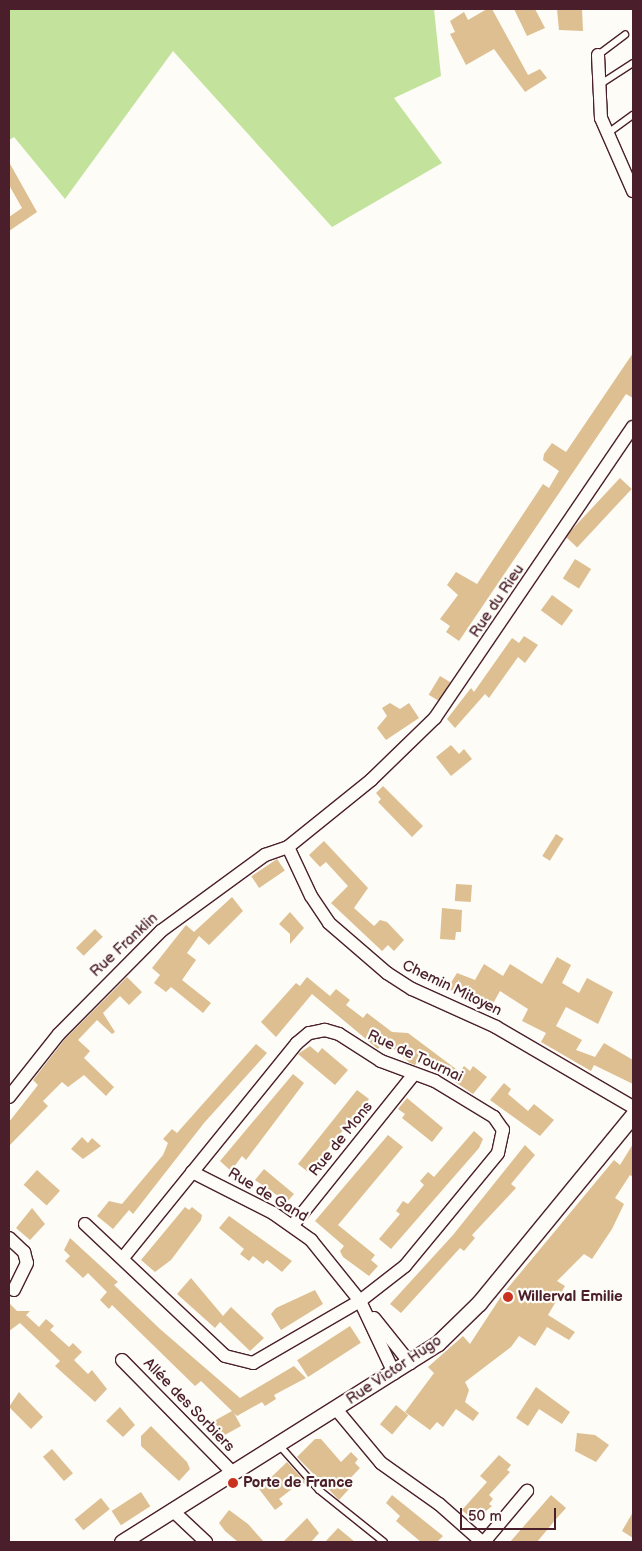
<!DOCTYPE html>
<html>
<head>
<meta charset="utf-8">
<style>
	body { margin:0 }
	#map { position:relative; width:642px; height:1551px; overflow:hidden; background:#fdfcf7; font-family:"Balsamiq Sans",sans-serif }
	div>[style] { position:absolute }
	.green>* { inset:0; background:#c3e39c }
	.building>* { inset:0; background:#ddbf91; transform-origin:0 0 }
	.roads { filter:drop-shadow(1px 0 #4a1f2b) drop-shadow(-1px 0 #4a1f2b) drop-shadow(0 1px #4a1f2b) drop-shadow(0 -1px #4a1f2b) }
	.service>* { height:6px; margin:-3px; padding:0 3px; transform-origin:3px; border-radius:3px; background:#fdfcf7 }
	.minor>* { height:12px; margin:-6px; padding:0 6px; transform-origin:6px; border-radius:6px; background:#fdfcf7 }
	.tertiary>* { height:15px; margin:-7.5px; padding:0 7.5px; transform-origin:7.5px; border-radius:7.5px; background:#fdfcf7 }
	.dots>* { width:14px; height:14px; translate:-50% -50%; box-sizing:border-box; border:2px solid #fdfcf7; border-radius:50% }
	span { translate:-50% -50%; white-space:nowrap; text-align:center; line-height:1.15; -webkit-text-stroke:4.5px #fdfcf7; paint-order:stroke }
	.street-label { font-size:15px; color:#4a1f2b }
	.poi-label { font-size:15px; color:#4a1f2b; font-weight:700 }
	.left { translate:0 -50%; text-align:left }
	.frame { position:absolute; inset:0; border:10px solid #4a1f2b; pointer-events:none }
	.scale { position:absolute; left:460px; top:1508px; width:96px; height:22px; box-sizing:border-box; border:2px solid #4a1f2b; border-top:0; padding-left:6px; font-size:15px; line-height:18px; white-space:nowrap; color:#4a1f2b; -webkit-text-stroke:4px #fdfcf7; paint-order:stroke }
</style>
</head>
<body>
<div id="map">
	<div class="green">
		<i style="clip-path:polygon(9px 9px,434px 9px,441px 76px,394px 98px,442px 163px,332px 227px,173px 51px,65px 199px,14px 137px,9px 140px)"></i>
	</div>
	<div class="building">
		<i style="clip-path:polygon(487px 9px,492px 9px,528px 75px,540px 69px,547px 78px,525px 92px,494px 49px,466px 65px,450px 34px,455px 32px,450px 21px,464px 12px,468px 20px)"></i>
		<i style="clip-path:polygon(514px 9px,535px 9px,545px 28px,527px 36px)"></i>
		<i style="clip-path:polygon(557px 9px,582px 9px,583px 31px,559px 30px)"></i>
		<i style="clip-path:polygon(9px 162px,37px 212px,9px 231px,9px 217px,22px 208px,9px 185px)"></i>
		<i style="clip-path:polygon(633px 353px,633px 398px,626px 394px,459px 641px,446px 632px,450px 626px,440px 619px,458px 595px,447px 585px,456px 572px,477px 584px,543px 484px,549px 488px,559px 471px,543px 460px,544px 454px,552px 443px,566px 452px)"></i>
		<i style="left:620px;top:478px;width:16px;height:80px;rotate:43deg"></i>
		<i style="left:575px;top:559px;width:19px;height:23px;rotate:32deg"></i>
		<i style="left:552px;top:595px;width:26px;height:19px;rotate:36deg"></i>
		<i style="clip-path:polygon(524px 636px,538px 645px,525px 663px,518px 657px,489px 698px,485px 694px,455px 728px,447px 719px,471px 688px,474px 692px,512px 638px,519px 643px)"></i>
		<i style="left:440px;top:676px;width:12px;height:22px;rotate:31deg"></i>
		<i style="clip-path:polygon(390px 703px,400px 709px,409px 703px,419px 718px,386px 740px,377px 728px,387px 716px,382px 708px)"></i>
		<i style="clip-path:polygon(451px 745px,459px 754px,464px 749px,472px 759px,451px 776px,436px 757px)"></i>
		<i style="clip-path:polygon(383px 786px,423px 826px,412px 837px,378px 802px,381px 799px,376px 793px)"></i>
		<i style="left:556px;top:834px;width:9px;height:26px;rotate:32deg"></i>
		<i style="clip-path:polygon(324px 841px,368px 888px,354px 908px,374px 926px,380px 920px,387px 922px,404px 940px,394px 951px,388px 945px,382px 951px,331px 903px,348px 886px,326px 862px,320px 867px,309px 855px)"></i>
		<i style="left:277px;top:859px;width:14px;height:31px;rotate:56deg"></i>
		<i style="left:456px;top:884px;width:16px;height:17px;rotate:4deg"></i>
		<i style="clip-path:polygon(232px 897px,243px 911px,209px 945px,199px 936px,187px 953px,196px 960px,182px 980px,211px 1003px,203px 1013px,171px 987px,166px 992px,154px 983px,160px 975px,152px 968px,186px 925px,194px 932px)"></i>
		<i style="clip-path:polygon(442px 908px,462px 910px,461px 932px,456px 932px,455px 940px,440px 939px)"></i>
		<i style="clip-path:polygon(290px 912px,304px 928px,290px 944px,290px 934px,279px 924px)"></i>
		<i style="left:95px;top:929px;width:11px;height:27px;rotate:45deg"></i>
		<i style="clip-path:polygon(557px 957px,571px 965px,562px 983px,579px 993px,587px 978px,613px 992px,598px 1024px,566px 1007px,556px 1026px,582px 1040px,576px 1050px,595px 1057px,604px 1043px,633px 1060px,633px 1084px,594px 1065px,591px 1071px,541px 1042px,546px 1033px,522px 1021px,528px 1009px,500px 991px,491px 1007px,475px 997px,447px 989px,457px 973px,475px 980px,484px 964px,503px 976px,510px 964px,542px 984px)"></i>
		<i style="clip-path:polygon(127px 977px,142px 992px,129px 1005px,120px 996px,103px 1013px,115px 1032px,112px 1034px,97px 1020px,78px 1040px,90px 1051px,84px 1058px,114px 1087px,106px 1096px,84px 1075px,68px 1087px,62px 1082px,43px 1101px,48px 1106px,9px 1146px,9px 1122px,38px 1085px,33px 1080px,65px 1039px)"></i>
		<i style="clip-path:polygon(307px 977px,330px 996px,336px 989px,350px 1000px,346px 1005px,363px 1018px,367px 1013px,392px 1032px,408px 1033px,460px 1072px,464px 1066px,470px 1071px,473px 1066px,487px 1077px,473px 1094px,421px 1059px,415px 1065px,410px 1063px,385px 1041px,378px 1049px,312px 994px,276px 1037px,261px 1022px,296px 983px,300px 986px)"></i>
		<i style="clip-path:polygon(256px 1044px,267px 1053px,204px 1123px,133px 1214px,129px 1210px,113px 1229px,97px 1216px,109px 1201px,122px 1204px,163px 1155px,168px 1143px,163px 1139px,172px 1129px,177px 1133px)"></i>
		<i style="clip-path:polygon(310px 1046px,318px 1053px,322px 1048px,348px 1070px,335px 1085px,298px 1054px)"></i>
		<i style="clip-path:polygon(293px 1074px,304px 1083px,246px 1160px,242px 1156px,231px 1171px,220px 1161px)"></i>
		<i style="clip-path:polygon(504px 1083px,511px 1089px,508px 1094px,528px 1111px,534px 1104px,554px 1120px,540px 1136px,490px 1100px)"></i>
		<i style="clip-path:polygon(357px 1090px,369px 1099px,308px 1172px,298px 1164px)"></i>
		<i style="clip-path:polygon(407px 1098px,443px 1128px,432px 1142px,402px 1118px,405px 1114px,398px 1109px)"></i>
		<i style="clip-path:polygon(474px 1131px,483px 1139px,479px 1148px,391px 1249px,379px 1239px,400px 1214px,396px 1211px,403px 1201px,408px 1204px,424px 1185px,420px 1181px,428px 1172px,434px 1177px)"></i>
		<i style="clip-path:polygon(388px 1135px,403px 1147px,338px 1225px,375px 1255px,371px 1260px,378px 1266px,369px 1276px,343px 1257px,340px 1251px,344px 1246px,315px 1221px)"></i>
		<i style="clip-path:polygon(82px 1137px,88px 1143px,92px 1138px,101px 1146px,83px 1159px,71px 1149px)"></i>
		<i style="clip-path:polygon(633px 1144px,633px 1177px,630px 1175px,615px 1198px,624px 1204px,612px 1229px,592px 1259px,584px 1254px,557px 1281px,565px 1286px,548px 1315px,575px 1332px,569px 1340px,547px 1327px,535px 1346px,519px 1336px,511px 1347px,465px 1382px,469px 1390px,465px 1402px,479px 1413px,473px 1421px,456px 1409px,443px 1427px,437px 1422px,430px 1430px,405px 1412px,434px 1373px,428px 1367px,463px 1336px,470px 1344px,502px 1295px,614px 1160px,620px 1165px)"></i>
		<i style="clip-path:polygon(525px 1145px,535px 1155px,511px 1184px,516px 1188px,472px 1235px,475px 1238px,464px 1251px,460px 1248px,401px 1313px,390px 1304px,453px 1235px)"></i>
		<i style="clip-path:polygon(264px 1169px,294px 1194px,287px 1202px,255px 1180px)"></i>
		<i style="left:37px;top:1170px;width:31px;height:20px;rotate:42deg"></i>
		<i style="clip-path:polygon(185px 1207px,189px 1210px,192px 1207px,202px 1215px,201px 1220px,171px 1260px,155px 1272px,141px 1260px)"></i>
		<i style="clip-path:polygon(32px 1208px,45px 1224px,30px 1240px,16px 1228px)"></i>
		<i style="clip-path:polygon(229px 1216px,292px 1261px,282px 1272px,267px 1260px,263px 1264px,253px 1256px,249px 1261px,240px 1254px,244px 1249px,219px 1228px)"></i>
		<i style="clip-path:polygon(70px 1238px,118px 1282px,114px 1285px,160px 1329px,240px 1398px,294px 1366px,306px 1378px,274px 1395px,276px 1399px,265px 1406px,262px 1402px,237px 1416px,234px 1413px,241px 1426px,223px 1436px,214px 1421px,232px 1411px,201px 1381px,195px 1386px,112px 1305px,109px 1309px,100px 1300px,107px 1292px,88px 1273px,83px 1278px,65px 1261px,70px 1256px,64px 1250px)"></i>
		<i style="clip-path:polygon(191px 1278px,223px 1316px,231px 1307px,264px 1338px,250px 1351px,220px 1322px,215px 1328px,177px 1294px)"></i>
		<i style="clip-path:polygon(315px 1290px,323px 1304px,281px 1330px,271px 1314px,276px 1308px)"></i>
		<i style="clip-path:polygon(9px 1303px,17px 1311px,30px 1311px,26px 1315px,39px 1327px,46px 1319px,54px 1326px,50px 1330px,69px 1347px,73px 1343px,82px 1352px,74px 1360px,88px 1374px,92px 1370px,107px 1389px,95px 1402px,55px 1366px,60px 1361px,20px 1323px,9px 1331px)"></i>
		<i style="left:350px;top:1326px;width:20px;height:63px;rotate:57deg"></i>
		<i style="clip-path:polygon(536px 1387px,570px 1412px,562px 1424px,539px 1409px,528px 1426px,516px 1418px)"></i>
		<i style="clip-path:polygon(19px 1392px,43px 1417px,31px 1429px,9px 1407px)"></i>
		<i style="left:396px;top:1405px;width:16px;height:25px;rotate:40deg"></i>
		<i style="clip-path:polygon(120px 1407px,135px 1425px,123px 1437px,106px 1421px)"></i>
		<i style="clip-path:polygon(151px 1426px,187px 1462px,190px 1469px,179px 1481px,141px 1446px,141px 1436px)"></i>
		<i style="clip-path:polygon(577px 1433px,595px 1435px,609px 1445px,596px 1462px,575px 1451px)"></i>
		<i style="clip-path:polygon(315px 1439px,321px 1439px,341px 1462px,351px 1452px,358px 1459px,355px 1463px,360px 1468px,344px 1485px,349px 1489px,339px 1500px,297px 1457px)"></i>
		<i style="left:52px;top:1449px;width:32px;height:12px;rotate:49deg"></i>
		<i style="clip-path:polygon(499px 1455px,511px 1465px,507px 1470px,510px 1472px,489px 1495px,493px 1499px,489px 1504px,492px 1506px,474px 1521px,462px 1510px,487px 1482px,480px 1476px)"></i>
		<i style="clip-path:polygon(287px 1462px,309px 1486px,301px 1482px,279px 1499px,283px 1504px,275px 1510px,259px 1489px)"></i>
		<i style="left:141px;top:1492px;width:17px;height:35px;rotate:57deg"></i>
		<i style="clip-path:polygon(392px 1495px,443px 1536px,437px 1542px,421px 1542px,396px 1521px,400px 1516px,386px 1503px)"></i>
		<i style="clip-path:polygon(551px 1495px,566px 1508px,556px 1519px,537px 1542px,510px 1542px)"></i>
		<i style="left:101px;top:1498px;width:14px;height:34px;rotate:51deg"></i>
		<i style="clip-path:polygon(229px 1510px,248px 1524px,264px 1542px,238px 1542px,225px 1531px,219px 1523px)"></i>
		<i style="clip-path:polygon(633px 1512px,633px 1538px,622px 1531px)"></i>
		<i style="clip-path:polygon(307px 1518px,319px 1533px,311px 1542px,283px 1542px)"></i>
		<i style="clip-path:polygon(338px 1528px,355px 1542px,325px 1542px)"></i>
	</div>
	<div class="roads">
		<div class="service">
			<i style="left:598px;top:55px;width:34px;rotate:-37deg"></i>
			<i style="left:599px;top:85px;width:40px;rotate:-32.9deg"></i>
			<i style="left:608px;top:133px;width:31px;rotate:-36deg"></i>
			<i style="left:279px;top:1445px;width:60px;rotate:48.4deg"></i>
			<i style="left:319px;top:1490px;width:83px;rotate:38.7deg"></i>
		</div>
		<div class="minor">
			<i style="left:598px;top:55px;width:63px;rotate:87.3deg"></i>
			<i style="left:601px;top:118px;width:80px;rotate:66.3deg"></i>
			<i style="left:288px;top:847px;width:54px;rotate:64.9deg"></i>
			<i style="left:311px;top:896px;width:32px;rotate:56deg"></i>
			<i style="left:329px;top:923px;width:77px;rotate:40.8deg"></i>
			<i style="left:387px;top:973px;width:30px;rotate:33deg"></i>
			<i style="left:412px;top:989px;width:92px;rotate:24.3deg"></i>
			<i style="left:496px;top:1027px;width:159px;rotate:30.3deg"></i>
			<i style="left:9px;top:1097px;width:80px;rotate:-51.6deg"></i>
			<i style="left:59px;top:1034px;width:145px;rotate:-45.3deg"></i>
			<i style="left:161px;top:931px;width:129px;rotate:-36.2deg"></i>
			<i style="left:265px;top:855px;width:24px;rotate:-19deg"></i>
			<i style="left:288px;top:847px;width:107px;rotate:-38.9deg"></i>
			<i style="left:371px;top:780px;width:89px;rotate:-44.1deg"></i>
			<i style="left:435px;top:718px;width:352px;rotate:-55.8deg"></i>
			<i style="left:192px;top:1172px;width:91px;rotate:26.8deg"></i>
			<i style="left:273px;top:1213px;width:47px;rotate:35.4deg"></i>
			<i style="left:311px;top:1240px;width:78px;rotate:51.2deg"></i>
			<i style="left:360px;top:1301px;width:80px;rotate:64.7deg"></i>
			<i style="left:85px;top:1224px;width:192px;rotate:43.3deg"></i>
			<i style="left:225px;top:1356px;width:29px;rotate:14deg"></i>
			<i style="left:253px;top:1363px;width:124px;rotate:-30.1deg"></i>
			<i style="left:360px;top:1301px;width:57px;rotate:-37.9deg"></i>
			<i style="left:405px;top:1266px;width:146px;rotate:-50.5deg"></i>
			<i style="left:498px;top:1153px;width:24px;rotate:-78deg"></i>
			<i style="left:503px;top:1130px;width:16px;rotate:-125deg"></i>
			<i style="left:494px;top:1117px;width:69px;rotate:-148.6deg"></i>
			<i style="left:435px;top:1081px;width:58px;rotate:-159.7deg"></i>
			<i style="left:381px;top:1061px;width:50px;rotate:-147.3deg"></i>
			<i style="left:339px;top:1034px;width:15px;rotate:-164deg"></i>
			<i style="left:325px;top:1030px;width:16px;rotate:169deg"></i>
			<i style="left:309px;top:1033px;width:16px;rotate:140deg"></i>
			<i style="left:297px;top:1043px;width:277px;rotate:129deg"></i>
			<i style="left:293px;top:1225px;width:193px;rotate:-51.3deg"></i>
			<i style="left:9px;top:1238px;width:21px;rotate:43deg"></i>
			<i style="left:24px;top:1252px;width:11px;rotate:75deg"></i>
			<i style="left:27px;top:1263px;width:30px;rotate:116deg"></i>
			<i style="left:374px;top:1318px;width:58px;rotate:51.3deg"></i>
			<i style="left:122px;top:1360px;width:158px;rotate:45.5deg"></i>
			<i style="left:336px;top:1409px;width:70px;rotate:50.2deg"></i>
			<i style="left:381px;top:1463px;width:71px;rotate:35.3deg"></i>
			<i style="left:439px;top:1504px;width:57px;rotate:41.5deg"></i>
			<i style="left:172px;top:1510px;width:47px;rotate:43.3deg"></i>
			<i style="left:484px;top:1542px;width:67px;rotate:-49.9deg"></i>
		</div>
		<div class="tertiary">
			<i style="left:122px;top:1542px;width:373px;rotate:-32.2deg"></i>
			<i style="left:438px;top:1343px;width:57px;rotate:-44.3deg"></i>
			<i style="left:479px;top:1303px;width:243px;rotate:-50.7deg"></i>
		</div>
	</div>
	<div class="dots">
		<i style="left:508px;top:1297px;background:#c8321e"></i>
		<i style="left:233px;top:1483px;background:#c8321e"></i>
	</div>
	<div class="street-label">
		<span style="left:497px;top:601px;rotate:-56deg">Rue du Rieu</span>
		<span style="left:124px;top:945px;rotate:-43deg">Rue Franklin</span>
		<span style="left:452px;top:988px;rotate:26deg">Chemin Mitoyen</span>
		<span style="left:415px;top:1056px;rotate:25deg">Rue de Tournai</span>
		<span style="left:341px;top:1139px;rotate:-51deg">Rue de Mons</span>
		<span style="left:268px;top:1195px;rotate:31deg">Rue de Gand</span>
		<span style="left:394px;top:1370px;rotate:-34deg">Rue Victor Hugo</span>
		<span style="left:189px;top:1405px;rotate:46deg">Allée des Sorbiers</span>
	</div>
	<div class="poi-label">
		<span class="left" style="left:518px;top:1297px">Willerval Emilie</span>
		<span class="left" style="left:243px;top:1483px">Porte de France</span>
	</div>
	<div class="frame"></div>
	<div class="scale">50 m</div>
</div>
</body>
</html>
